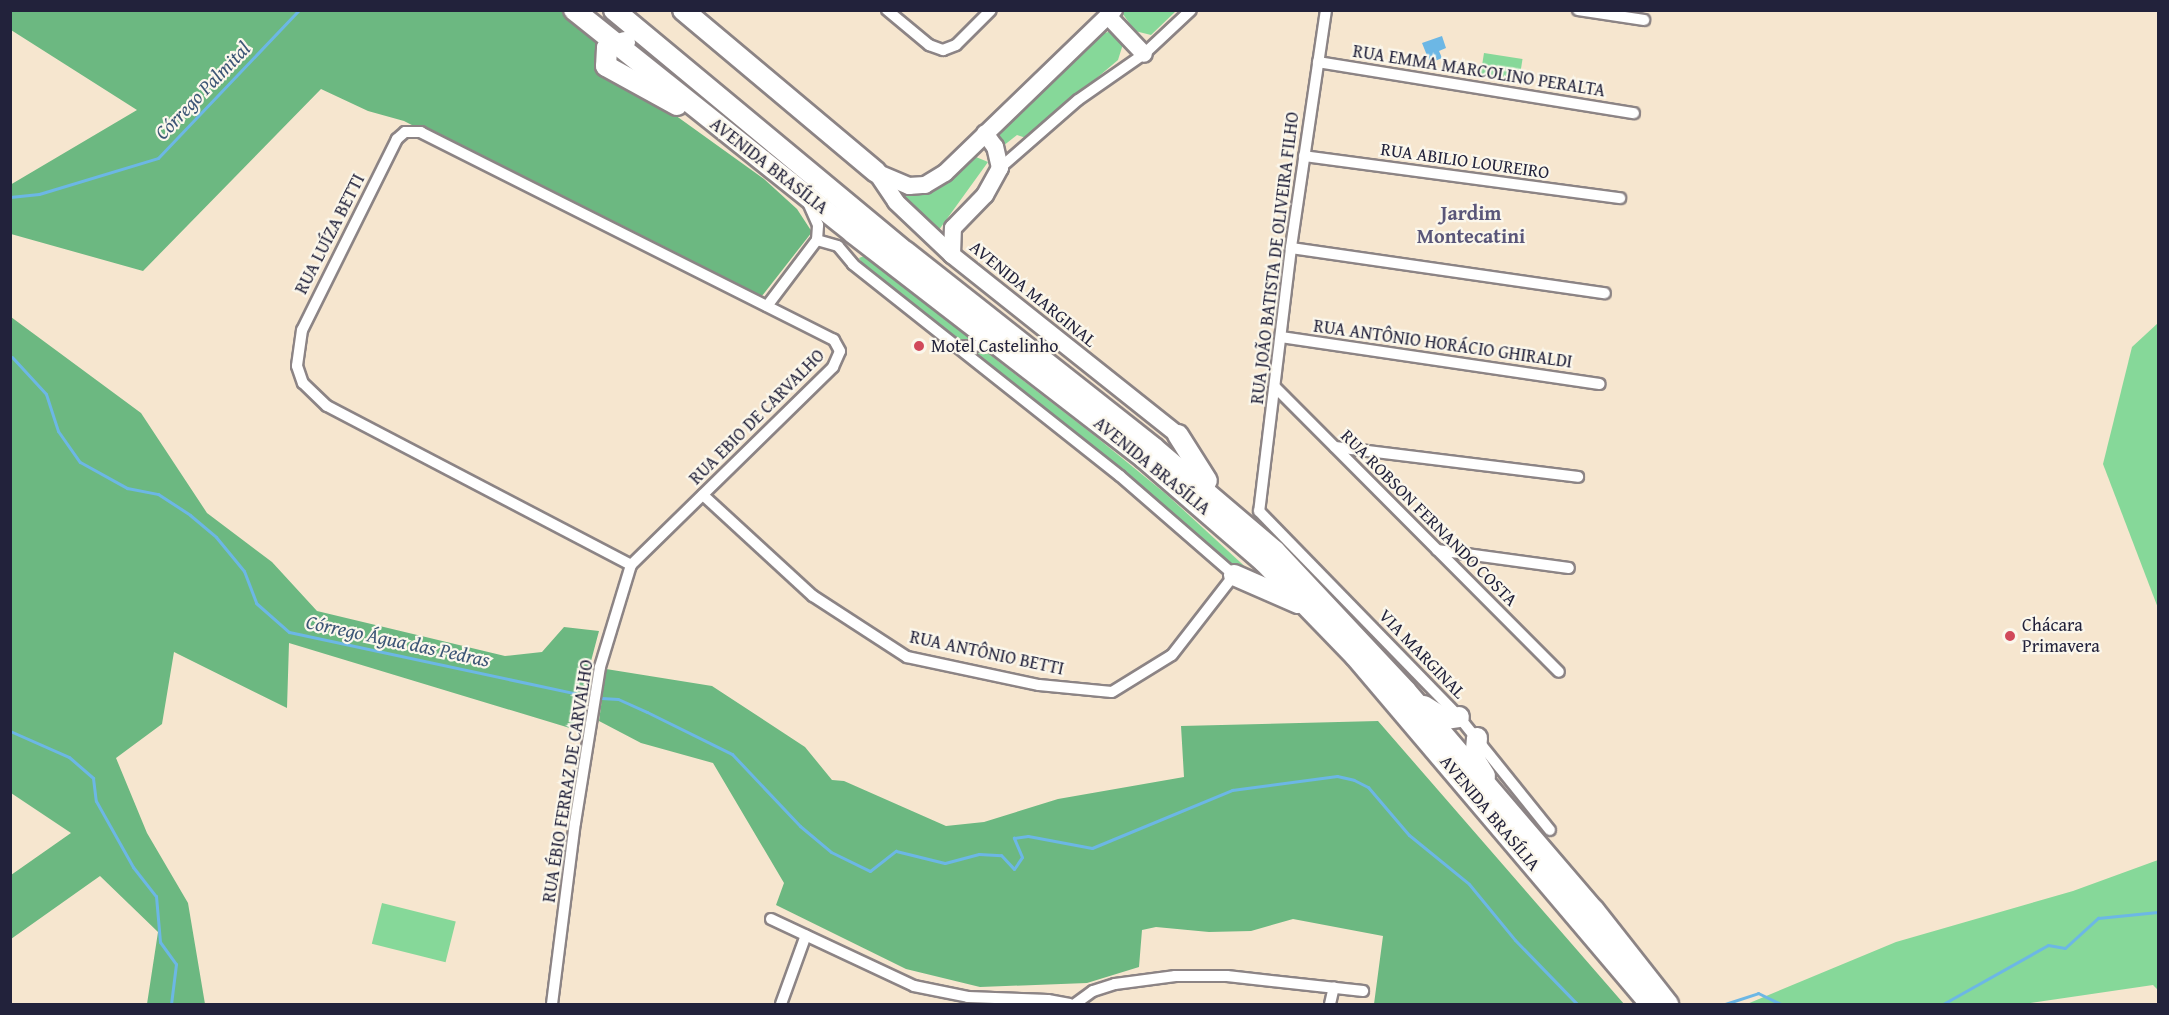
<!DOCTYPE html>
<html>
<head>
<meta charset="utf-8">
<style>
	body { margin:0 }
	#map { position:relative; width:2169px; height:1015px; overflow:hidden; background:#f6e6cf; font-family:"Gentium Book Plus",serif }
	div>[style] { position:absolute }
	.green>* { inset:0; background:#86d899; transform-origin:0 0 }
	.forest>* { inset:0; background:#6cb881 }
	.water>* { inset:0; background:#6cb7e5 }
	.stream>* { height:3px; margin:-1.5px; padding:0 1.5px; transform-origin:1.5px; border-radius:1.5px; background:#6cb7e5 }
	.roads { filter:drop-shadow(2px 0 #8c8485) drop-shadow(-2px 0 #8c8485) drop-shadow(0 2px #8c8485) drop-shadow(0 -2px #8c8485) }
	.street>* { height:10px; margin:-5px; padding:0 5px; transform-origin:5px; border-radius:5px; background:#fff }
	.primary>* { height:16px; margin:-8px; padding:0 8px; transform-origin:8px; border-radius:8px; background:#fff }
	.highway>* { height:20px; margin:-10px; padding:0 10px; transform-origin:10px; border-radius:10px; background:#fff }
	.dots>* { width:16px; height:16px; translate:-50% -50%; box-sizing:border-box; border:3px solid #fbf7ec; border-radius:50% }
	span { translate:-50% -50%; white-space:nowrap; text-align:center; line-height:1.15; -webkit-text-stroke:4.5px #fbf7ec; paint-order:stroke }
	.street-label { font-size:18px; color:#22223b }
	.poi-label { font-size:18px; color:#22223b }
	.left { translate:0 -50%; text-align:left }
	.water-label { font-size:20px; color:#3c5676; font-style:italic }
	.neighbourhood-label { font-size:20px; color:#5a5679; font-weight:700 }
	.frame { position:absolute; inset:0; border:12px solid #22223b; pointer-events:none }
</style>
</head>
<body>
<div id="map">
	<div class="green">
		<i style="clip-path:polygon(1120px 10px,1176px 11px,1151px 35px,1135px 31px)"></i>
		<i style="clip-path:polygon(1112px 31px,1124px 41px,1118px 60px,1026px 138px,1017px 135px,1003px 146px,997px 134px,1097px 35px)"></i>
		<i style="left:1484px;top:53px;width:39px;height:21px;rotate:9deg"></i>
		<i style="clip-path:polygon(976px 157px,988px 162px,936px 234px,899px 196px,927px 192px,947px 182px)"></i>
		<i style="clip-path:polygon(864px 256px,971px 339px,971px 341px,957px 339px,866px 269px,859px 258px)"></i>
		<i style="clip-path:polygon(2158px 323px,2158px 608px,2103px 464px,2132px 347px)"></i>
		<i style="clip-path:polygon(974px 353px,989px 354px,1095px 436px,1166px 494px,1252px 573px,1240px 571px,1223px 559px)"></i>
		<i style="clip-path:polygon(2158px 860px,2158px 990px,2153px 985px,2023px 1004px,1747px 1004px,1896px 942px,2073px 891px)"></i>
		<i style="left:382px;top:903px;width:76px;height:42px;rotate:14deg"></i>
	</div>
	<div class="forest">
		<i style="clip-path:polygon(11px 11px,562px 11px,597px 40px,597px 59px,764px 179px,797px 209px,812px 232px,758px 301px,404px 121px,368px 111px,321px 89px,143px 271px,11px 234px,10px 185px,137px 110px,11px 30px)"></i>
		<i style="clip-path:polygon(11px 317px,141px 413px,207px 513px,272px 562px,317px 611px,505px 656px,542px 652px,564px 627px,599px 631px,573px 729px,289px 643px,287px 708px,174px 652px,162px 724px,116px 758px,147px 833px,188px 903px,205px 1004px,147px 1004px,158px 932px,100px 876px,11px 939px,11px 875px,71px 833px,11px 793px)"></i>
		<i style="clip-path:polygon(606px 669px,712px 686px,805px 747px,832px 780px,844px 781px,946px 826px,984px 822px,1058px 799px,1184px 777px,1181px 726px,1378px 721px,1624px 1004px,1374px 1004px,1383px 936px,1293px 919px,1251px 931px,1209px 932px,1156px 927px,1142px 930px,1139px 967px,1087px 983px,980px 987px,906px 969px,776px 905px,784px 883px,713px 763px,641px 743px,599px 721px)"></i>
	</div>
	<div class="water">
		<i style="clip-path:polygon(1442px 36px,1446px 48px,1439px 51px,1442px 58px,1430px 63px,1422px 43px)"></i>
	</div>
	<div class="stream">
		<i style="left:10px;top:197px;width:29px;rotate:-6deg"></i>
		<i style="left:39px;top:194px;width:124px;rotate:-16.8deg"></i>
		<i style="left:158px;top:158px;width:204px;rotate:-46.4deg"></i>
		<i style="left:10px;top:342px;width:20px;rotate:90deg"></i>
		<i style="left:12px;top:357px;width:50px;rotate:47.4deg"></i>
		<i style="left:46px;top:394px;width:39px;rotate:72deg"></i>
		<i style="left:58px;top:431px;width:38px;rotate:55deg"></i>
		<i style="left:80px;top:462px;width:54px;rotate:29deg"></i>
		<i style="left:127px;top:488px;width:32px;rotate:11deg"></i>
		<i style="left:158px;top:494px;width:38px;rotate:33deg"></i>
		<i style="left:190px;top:515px;width:34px;rotate:40deg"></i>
		<i style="left:216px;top:537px;width:44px;rotate:50.5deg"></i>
		<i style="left:244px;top:571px;width:34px;rotate:69deg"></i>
		<i style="left:256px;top:603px;width:44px;rotate:41.3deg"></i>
		<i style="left:289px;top:632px;width:301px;rotate:12.1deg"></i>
		<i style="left:601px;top:698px;width:17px;rotate:3deg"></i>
		<i style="left:618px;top:699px;width:32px;rotate:24deg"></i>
		<i style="left:647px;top:712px;width:95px;rotate:26.3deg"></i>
		<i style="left:732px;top:754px;width:99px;rotate:46.6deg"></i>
		<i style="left:800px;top:826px;width:40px;rotate:40deg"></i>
		<i style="left:831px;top:852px;width:43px;rotate:26deg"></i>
		<i style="left:870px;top:871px;width:33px;rotate:-38deg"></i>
		<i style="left:896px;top:851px;width:50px;rotate:13.8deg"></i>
		<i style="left:945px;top:863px;width:35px;rotate:-15deg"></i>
		<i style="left:979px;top:854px;width:22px;rotate:3deg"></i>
		<i style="left:1001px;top:855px;width:19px;rotate:47deg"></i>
		<i style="left:1014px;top:869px;width:14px;rotate:-56deg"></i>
		<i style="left:1022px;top:857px;width:21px;rotate:-113deg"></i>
		<i style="left:1014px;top:838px;width:14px;rotate:-8deg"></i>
		<i style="left:1028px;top:836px;width:65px;rotate:10.6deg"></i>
		<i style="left:1092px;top:848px;width:152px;rotate:-22.5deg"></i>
		<i style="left:1232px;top:790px;width:106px;rotate:-7.6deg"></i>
		<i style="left:1337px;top:776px;width:17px;rotate:13deg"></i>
		<i style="left:1354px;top:780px;width:16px;rotate:27deg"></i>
		<i style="left:1368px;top:787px;width:63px;rotate:49.5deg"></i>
		<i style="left:1409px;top:835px;width:77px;rotate:39.2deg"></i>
		<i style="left:1469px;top:884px;width:72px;rotate:50.6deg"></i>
		<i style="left:1515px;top:940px;width:89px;rotate:45.9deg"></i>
		<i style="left:10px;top:731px;width:64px;rotate:23.8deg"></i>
		<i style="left:69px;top:757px;width:32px;rotate:41deg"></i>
		<i style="left:93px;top:778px;width:23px;rotate:83deg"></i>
		<i style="left:96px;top:801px;width:76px;rotate:60.7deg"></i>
		<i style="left:133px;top:867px;width:37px;rotate:52deg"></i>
		<i style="left:156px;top:896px;width:46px;rotate:85deg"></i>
		<i style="left:160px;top:942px;width:27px;rotate:54deg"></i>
		<i style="left:176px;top:964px;width:40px;rotate:97.1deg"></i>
		<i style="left:1725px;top:1004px;width:35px;rotate:-18deg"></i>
		<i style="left:1758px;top:993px;width:25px;rotate:26deg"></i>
		<i style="left:1943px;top:1004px;width:120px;rotate:-29.3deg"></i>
		<i style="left:2048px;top:945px;width:17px;rotate:10deg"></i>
		<i style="left:2065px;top:948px;width:45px;rotate:-42.3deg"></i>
		<i style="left:2098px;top:918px;width:60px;rotate:-5.7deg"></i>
	</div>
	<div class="roads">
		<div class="street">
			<i style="left:887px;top:10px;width:55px;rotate:39.8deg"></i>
			<i style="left:929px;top:45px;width:15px;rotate:20deg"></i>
			<i style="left:943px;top:50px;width:14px;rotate:-21deg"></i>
			<i style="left:956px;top:45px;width:49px;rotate:-45deg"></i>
			<i style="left:1326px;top:10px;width:241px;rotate:98.4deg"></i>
			<i style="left:1291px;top:248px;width:265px;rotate:96.9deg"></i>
			<i style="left:1259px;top:511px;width:287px;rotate:45.8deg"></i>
			<i style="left:1459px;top:717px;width:145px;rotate:51.2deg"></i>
			<i style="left:1578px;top:10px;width:67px;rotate:8.6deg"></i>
			<i style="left:1318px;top:62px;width:320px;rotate:9.2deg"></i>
			<i style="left:1304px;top:156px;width:319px;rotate:7.6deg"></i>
			<i style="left:1000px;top:168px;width:103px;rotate:-41.1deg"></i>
			<i style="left:1078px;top:100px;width:80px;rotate:-34.9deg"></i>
			<i style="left:1144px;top:54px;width:64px;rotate:-43.1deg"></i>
			<i style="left:1291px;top:248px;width:317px;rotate:8.2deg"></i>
			<i style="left:767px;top:306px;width:83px;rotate:-52.9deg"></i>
			<i style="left:817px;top:240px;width:15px;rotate:-86deg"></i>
			<i style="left:818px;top:225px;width:24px;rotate:-114deg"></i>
			<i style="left:1281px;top:337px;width:322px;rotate:8.4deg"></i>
			<i style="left:957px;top:347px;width:39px;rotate:-4deg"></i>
			<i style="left:1275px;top:387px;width:402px;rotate:45.1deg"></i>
			<i style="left:1335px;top:447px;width:245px;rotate:7deg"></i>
			<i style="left:703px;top:495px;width:149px;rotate:42.6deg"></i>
			<i style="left:813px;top:596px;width:112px;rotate:33deg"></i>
			<i style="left:907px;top:657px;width:135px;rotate:12deg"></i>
			<i style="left:1039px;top:685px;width:73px;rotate:5.5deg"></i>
			<i style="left:1112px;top:692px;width:70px;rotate:-31.7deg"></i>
			<i style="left:1172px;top:655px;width:101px;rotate:-52.2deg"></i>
			<i style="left:1234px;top:575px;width:151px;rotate:-139deg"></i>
			<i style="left:1120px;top:476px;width:341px;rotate:-141.6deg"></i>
			<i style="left:853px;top:264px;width:23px;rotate:-130deg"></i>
			<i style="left:838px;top:246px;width:22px;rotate:-164deg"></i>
			<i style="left:1437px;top:550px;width:133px;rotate:7.8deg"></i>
			<i style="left:771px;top:919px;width:158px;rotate:25.1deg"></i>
			<i style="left:914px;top:986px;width:55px;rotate:11.5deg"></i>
			<i style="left:968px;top:997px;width:80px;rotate:2.1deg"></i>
			<i style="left:1048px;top:1000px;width:22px;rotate:10deg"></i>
			<i style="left:552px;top:1004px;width:182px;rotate:-82.8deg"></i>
			<i style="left:575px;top:823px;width:158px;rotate:-80.9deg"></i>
			<i style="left:600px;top:667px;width:107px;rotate:-73.1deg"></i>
			<i style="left:631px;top:565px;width:283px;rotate:-44.4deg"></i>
			<i style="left:833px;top:367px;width:17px;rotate:-66deg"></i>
			<i style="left:840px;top:351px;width:13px;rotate:-119deg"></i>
			<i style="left:834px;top:340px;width:462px;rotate:-153.3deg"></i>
			<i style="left:421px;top:132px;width:16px;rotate:180deg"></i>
			<i style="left:405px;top:132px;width:11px;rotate:139deg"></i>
			<i style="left:397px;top:139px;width:213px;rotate:116.4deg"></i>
			<i style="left:302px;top:330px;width:36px;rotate:98deg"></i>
			<i style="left:297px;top:366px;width:18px;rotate:71deg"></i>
			<i style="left:303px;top:383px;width:33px;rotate:44deg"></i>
			<i style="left:327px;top:406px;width:343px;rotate:27.6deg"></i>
			<i style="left:781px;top:1004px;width:73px;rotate:-70.1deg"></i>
			<i style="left:1075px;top:1004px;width:22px;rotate:-36deg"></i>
			<i style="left:1093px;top:991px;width:23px;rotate:-18deg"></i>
			<i style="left:1115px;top:984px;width:61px;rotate:-7.6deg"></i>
			<i style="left:1175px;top:976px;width:52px"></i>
			<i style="left:1227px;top:976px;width:137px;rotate:6.3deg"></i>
			<i style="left:1330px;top:1004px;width:17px;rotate:-77deg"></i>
		</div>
		<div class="primary">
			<i style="left:1108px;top:16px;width:52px;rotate:46.5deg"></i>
			<i style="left:876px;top:172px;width:36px;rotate:56deg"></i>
			<i style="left:896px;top:202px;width:77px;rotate:43.4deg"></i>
			<i style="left:952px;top:255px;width:289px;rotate:38.5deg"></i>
			<i style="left:876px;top:172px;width:36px;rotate:23deg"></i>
			<i style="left:909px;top:186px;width:16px;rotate:-4deg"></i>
			<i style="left:925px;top:185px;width:23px;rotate:-31deg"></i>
			<i style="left:945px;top:173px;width:235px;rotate:-44deg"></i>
			<i style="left:952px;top:255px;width:27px;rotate:-88deg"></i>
			<i style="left:953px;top:228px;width:46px;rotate:-45.9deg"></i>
			<i style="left:985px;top:195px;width:31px;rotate:-61deg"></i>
			<i style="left:1000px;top:168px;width:22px;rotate:-103deg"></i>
			<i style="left:995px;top:147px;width:17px;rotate:-126deg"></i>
		</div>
		<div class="highway">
			<i style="left:574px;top:10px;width:357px;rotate:38.6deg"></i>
			<i style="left:853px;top:233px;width:368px;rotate:37.7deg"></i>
			<i style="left:1144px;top:458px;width:159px;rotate:40.9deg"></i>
			<i style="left:1264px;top:562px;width:131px;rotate:45.9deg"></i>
			<i style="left:1355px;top:656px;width:456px;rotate:49.7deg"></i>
			<i style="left:614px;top:10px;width:379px;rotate:39.7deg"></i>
			<i style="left:906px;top:252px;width:316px;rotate:38.3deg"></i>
			<i style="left:1154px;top:448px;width:159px;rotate:40.4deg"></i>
			<i style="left:1275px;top:551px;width:192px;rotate:46.9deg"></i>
			<i style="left:1406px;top:691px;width:289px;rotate:49.4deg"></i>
			<i style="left:1594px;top:910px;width:120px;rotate:51.8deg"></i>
			<i style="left:683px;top:10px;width:252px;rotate:40deg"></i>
			<i style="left:625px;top:42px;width:19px;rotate:162deg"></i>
			<i style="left:607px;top:48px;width:18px;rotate:93deg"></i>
			<i style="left:606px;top:66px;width:81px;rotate:28.8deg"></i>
			<i style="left:1178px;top:435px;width:54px;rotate:57.8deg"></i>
			<i style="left:1234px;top:575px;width:70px;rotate:23.6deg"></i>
			<i style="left:1424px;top:706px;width:25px;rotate:32deg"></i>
			<i style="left:1445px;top:719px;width:14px;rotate:-8deg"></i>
			<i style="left:1477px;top:738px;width:22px;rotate:95deg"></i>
			<i style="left:1475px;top:760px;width:19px;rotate:58deg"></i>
		</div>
	</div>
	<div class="dots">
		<i style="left:919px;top:346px;background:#d1495b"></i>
		<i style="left:2010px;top:636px;background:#d1495b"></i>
	</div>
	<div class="street-label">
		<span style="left:1479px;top:71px;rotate:9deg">RUA EMMA MARCOLINO PERALTA</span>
		<span style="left:1465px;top:161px;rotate:8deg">RUA ABILIO LOUREIRO</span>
		<span style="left:769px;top:166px;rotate:38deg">AVENIDA BRASÍLIA</span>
		<span style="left:330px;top:234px;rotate:-63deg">RUA LUÍZA BETTI</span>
		<span style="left:1275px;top:258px;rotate:-83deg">RUA JOÃO BATISTA DE OLIVEIRA FILHO</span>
		<span style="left:1033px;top:294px;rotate:39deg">AVENIDA MARGINAL</span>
		<span style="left:1443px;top:344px;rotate:8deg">RUA ANTÔNIO HORÁCIO GHIRALDI</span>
		<span style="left:757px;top:417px;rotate:-45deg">RUA EBIO DE CARVALHO</span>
		<span style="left:1152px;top:466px;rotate:39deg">AVENIDA BRASÍLIA</span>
		<span style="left:1429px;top:518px;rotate:45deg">RUA ROBSON FERNANDO COSTA</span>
		<span style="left:987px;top:653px;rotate:12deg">RUA ANTÔNIO BETTI</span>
		<span style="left:1422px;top:654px;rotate:46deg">VIA MARGINAL</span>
		<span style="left:568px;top:781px;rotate:-81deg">RUA ÉBIO FERRAZ DE CARVALHO</span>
		<span style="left:1490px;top:813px;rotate:50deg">AVENIDA BRASÍLIA</span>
	</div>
	<div class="poi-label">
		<span class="left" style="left:931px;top:346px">Motel Castelinho</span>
		<span class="left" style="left:2022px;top:636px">Chácara<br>Primavera</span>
	</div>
	<div class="water-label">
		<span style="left:202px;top:90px;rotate:-46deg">Córrego Palmital</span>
		<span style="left:398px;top:640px;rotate:12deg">Córrego Água das Pedras</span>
	</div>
	<div class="neighbourhood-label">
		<span style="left:1471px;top:224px">Jardim<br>Montecatini</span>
	</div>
	<div class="frame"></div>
</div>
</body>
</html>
